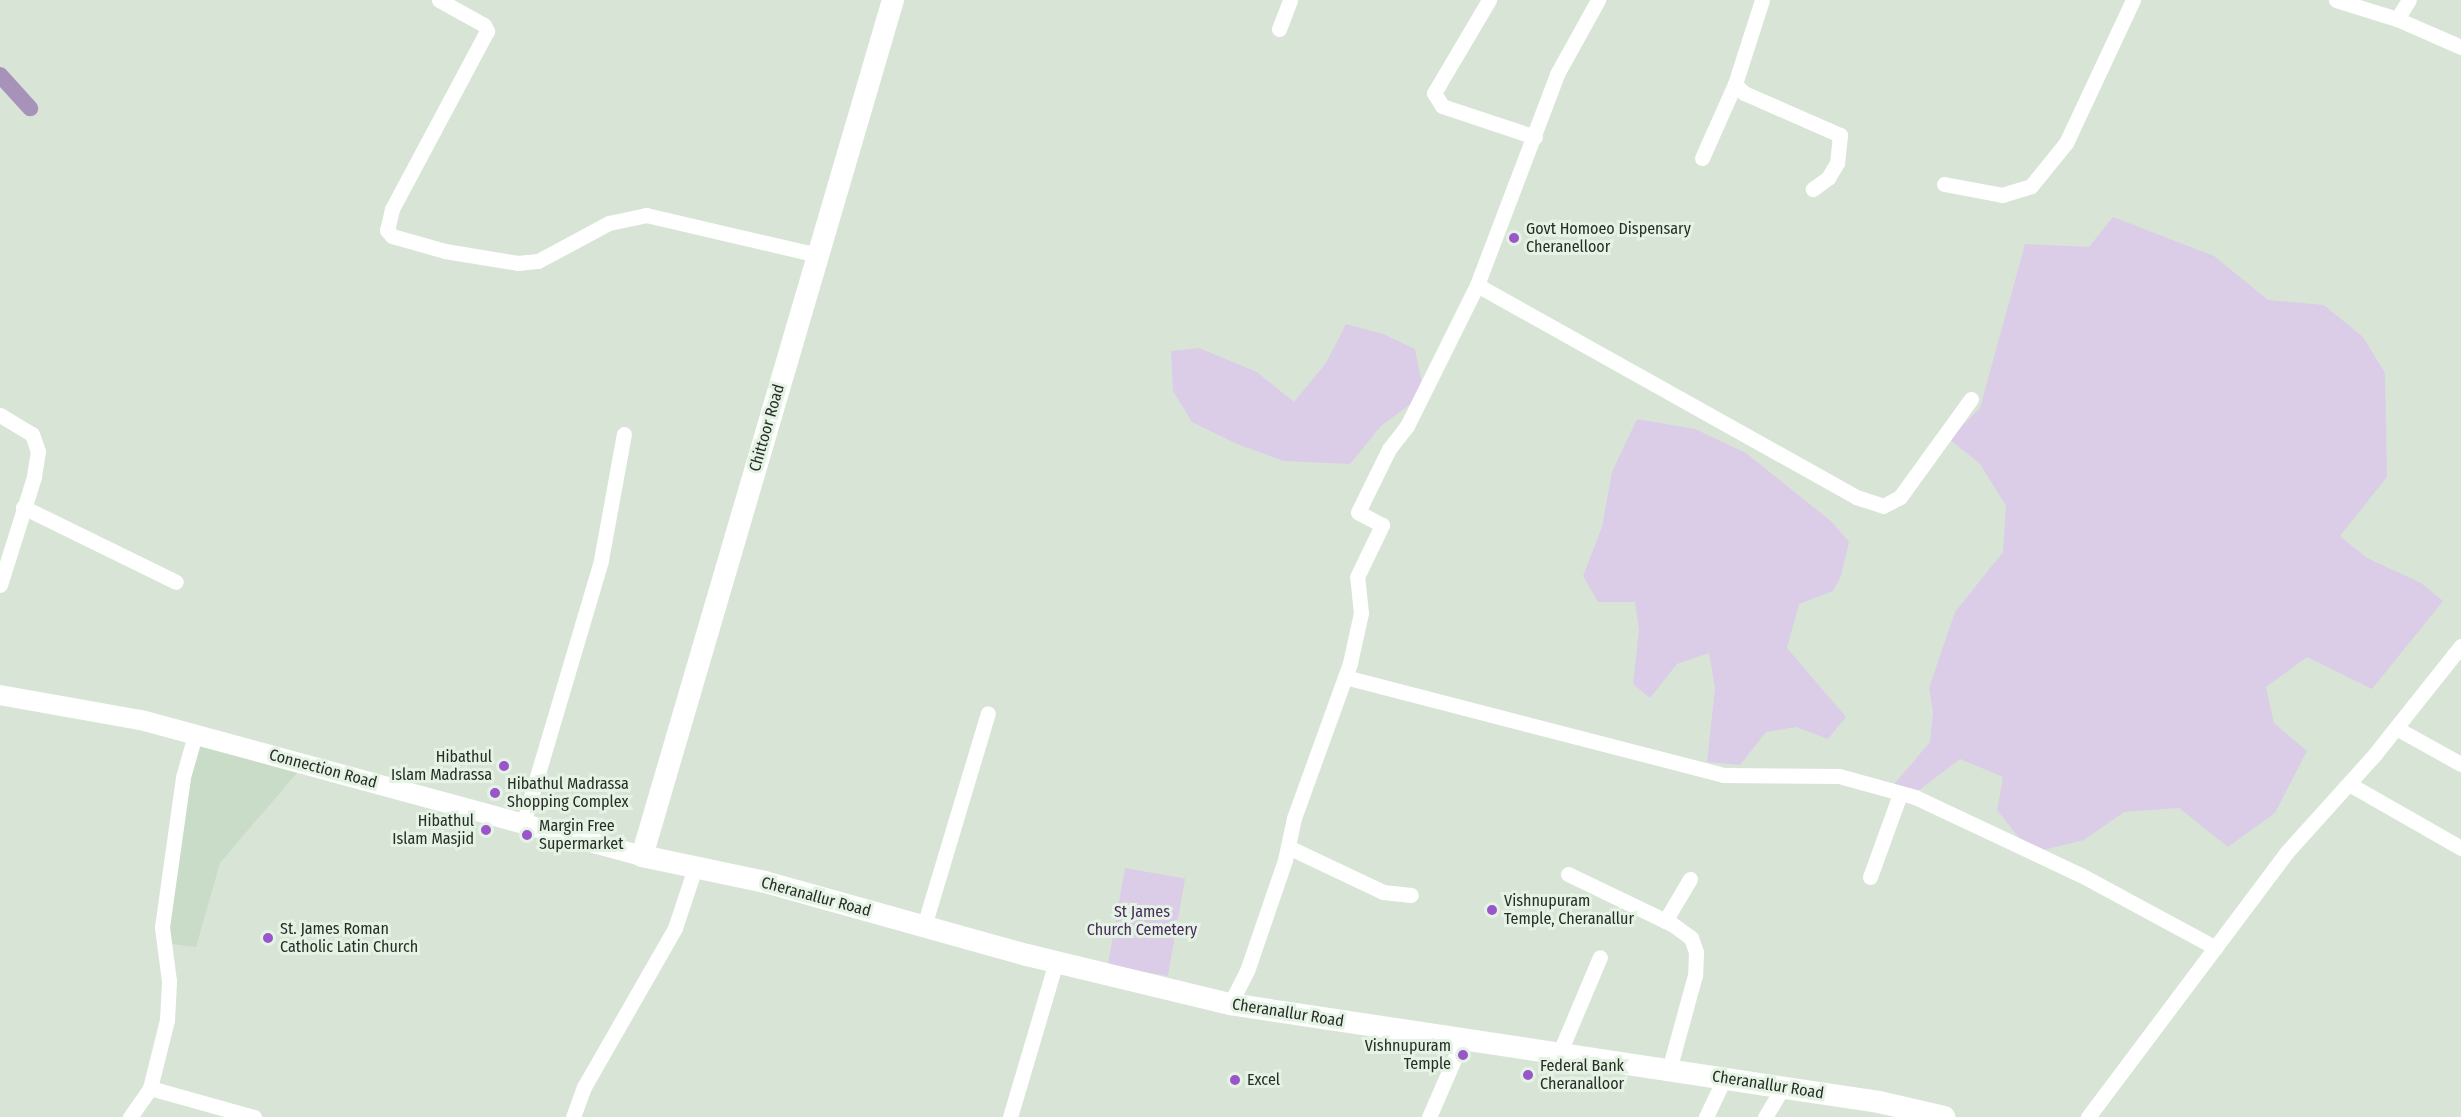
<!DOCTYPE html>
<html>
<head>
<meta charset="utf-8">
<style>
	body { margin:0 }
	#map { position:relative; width:2461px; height:1117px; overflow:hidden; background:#d8e5d6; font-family:"Fira Sans Condensed",sans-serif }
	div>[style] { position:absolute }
	.built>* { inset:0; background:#c9dcc7 }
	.green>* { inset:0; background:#dbcde8; transform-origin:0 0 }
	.canal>* { height:16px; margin:-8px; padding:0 8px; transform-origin:8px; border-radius:8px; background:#a792b9 }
	.minor>* { height:15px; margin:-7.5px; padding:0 7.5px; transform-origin:7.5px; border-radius:7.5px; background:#fff }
	.tertiary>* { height:20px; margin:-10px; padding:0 10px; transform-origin:10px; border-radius:10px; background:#fff }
	.secondary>* { height:22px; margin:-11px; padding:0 11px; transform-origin:11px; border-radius:11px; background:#fff }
	.dots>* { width:16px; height:16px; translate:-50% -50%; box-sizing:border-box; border:3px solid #e5f3e4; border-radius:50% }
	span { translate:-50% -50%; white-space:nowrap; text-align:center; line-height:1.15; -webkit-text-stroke:6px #e5f3e4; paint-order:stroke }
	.poi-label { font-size:16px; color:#282d27 }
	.left { translate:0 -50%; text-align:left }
	.right { translate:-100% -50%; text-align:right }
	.street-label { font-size:16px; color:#282d27 }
	.park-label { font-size:16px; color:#482a5d }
</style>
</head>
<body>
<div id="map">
	<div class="built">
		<i style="clip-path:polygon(197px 745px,302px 767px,220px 863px,196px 947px,171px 944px,169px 889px)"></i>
	</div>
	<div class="green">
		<i style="clip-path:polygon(2113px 217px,2214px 256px,2268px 300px,2324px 305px,2363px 337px,2385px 373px,2387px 477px,2340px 536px,2367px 558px,2421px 583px,2443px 601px,2372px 689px,2307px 657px,2266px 687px,2274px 723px,2307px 751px,2275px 813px,2228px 847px,2179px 808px,2124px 812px,2084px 840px,2031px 853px,1997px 810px,2003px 777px,1960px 759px,1918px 791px,1890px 789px,1930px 742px,1933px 713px,1929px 688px,1955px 612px,2003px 552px,2006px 506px,1980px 464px,1949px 439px,1980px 408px,2025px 244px,2089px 247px)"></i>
		<i style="clip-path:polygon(1346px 324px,1383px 334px,1415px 349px,1424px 394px,1381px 426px,1350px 464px,1284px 461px,1237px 444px,1192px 422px,1173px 391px,1171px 351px,1199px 348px,1257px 372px,1294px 402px,1326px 363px)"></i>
		<i style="clip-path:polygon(1637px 419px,1695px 429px,1746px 453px,1832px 522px,1849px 542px,1841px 576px,1833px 591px,1799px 604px,1787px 648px,1846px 717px,1828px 739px,1796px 727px,1766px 732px,1740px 765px,1707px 762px,1715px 688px,1709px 653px,1677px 664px,1650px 698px,1633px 684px,1639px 630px,1635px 602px,1598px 602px,1583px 576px,1602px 527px,1612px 472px)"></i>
		<i style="left:1125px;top:868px;width:61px;height:99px;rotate:10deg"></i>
	</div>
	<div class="canal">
		<i style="left:0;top:75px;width:45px;rotate:47.7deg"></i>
	</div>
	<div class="minor">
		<i style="left:439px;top:0;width:51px;rotate:29.1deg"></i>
		<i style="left:484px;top:25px;width:7px;rotate:63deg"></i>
		<i style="left:487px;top:31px;width:202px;rotate:118.1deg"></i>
		<i style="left:392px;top:209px;width:22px;rotate:103deg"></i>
		<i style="left:387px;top:230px;width:8px;rotate:50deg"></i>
		<i style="left:392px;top:236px;width:55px;rotate:15.8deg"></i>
		<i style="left:445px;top:251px;width:74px;rotate:9.3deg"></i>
		<i style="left:518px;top:263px;width:20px;rotate:-6deg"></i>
		<i style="left:538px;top:261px;width:81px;rotate:-28.2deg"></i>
		<i style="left:609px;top:223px;width:38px;rotate:-12deg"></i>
		<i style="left:646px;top:215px;width:177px;rotate:13.1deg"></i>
		<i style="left:1489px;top:0;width:108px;rotate:120.6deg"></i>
		<i style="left:1434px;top:93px;width:15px;rotate:58deg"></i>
		<i style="left:1442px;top:106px;width:98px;rotate:18.4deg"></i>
		<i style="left:1762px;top:0;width:88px;rotate:107.8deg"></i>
		<i style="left:1735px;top:84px;width:13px;rotate:45deg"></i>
		<i style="left:1744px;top:93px;width:105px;rotate:23.6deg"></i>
		<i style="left:1840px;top:135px;width:28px;rotate:96deg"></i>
		<i style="left:1837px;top:163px;width:17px;rotate:121deg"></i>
		<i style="left:1828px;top:178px;width:19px;rotate:144deg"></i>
		<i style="left:2336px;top:0;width:64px;rotate:17.3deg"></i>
		<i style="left:2397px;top:19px;width:70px;rotate:23.6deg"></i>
		<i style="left:2397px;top:19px;width:22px;rotate:-58deg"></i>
		<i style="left:1279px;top:29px;width:31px;rotate:-69deg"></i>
		<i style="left:1702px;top:158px;width:81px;rotate:-66deg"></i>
		<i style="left:1944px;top:184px;width:59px;rotate:10.7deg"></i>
		<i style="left:2002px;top:195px;width:30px;rotate:-17deg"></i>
		<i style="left:2031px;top:186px;width:55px;rotate:-50.9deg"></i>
		<i style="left:2066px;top:143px;width:158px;rotate:-64.9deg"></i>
		<i style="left:1477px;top:285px;width:434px;rotate:29.2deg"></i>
		<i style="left:1856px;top:497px;width:28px;rotate:18deg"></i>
		<i style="left:1883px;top:506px;width:19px;rotate:-28deg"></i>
		<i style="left:1900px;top:497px;width:121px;rotate:-54.1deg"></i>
		<i style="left:0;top:415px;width:37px;rotate:31deg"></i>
		<i style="left:32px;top:434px;width:18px;rotate:71deg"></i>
		<i style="left:38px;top:451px;width:26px;rotate:99deg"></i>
		<i style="left:34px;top:477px;width:113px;rotate:107.5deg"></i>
		<i style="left:23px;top:507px;width:170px;rotate:26.1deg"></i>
		<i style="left:1345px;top:677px;width:391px;rotate:14.5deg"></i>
		<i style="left:1724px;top:775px;width:115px;rotate:0.5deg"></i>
		<i style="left:1839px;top:776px;width:79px;rotate:15.4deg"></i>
		<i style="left:1915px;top:797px;width:183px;rotate:25.2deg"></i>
		<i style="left:2081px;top:875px;width:153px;rotate:28.4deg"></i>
		<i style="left:2396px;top:728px;width:74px;rotate:29deg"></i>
		<i style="left:2349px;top:784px;width:129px;rotate:29.7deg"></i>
		<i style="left:523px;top:824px;width:275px;rotate:-73.5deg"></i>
		<i style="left:601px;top:560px;width:128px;rotate:-79.7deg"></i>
		<i style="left:1288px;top:847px;width:105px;rotate:25.3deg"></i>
		<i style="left:1383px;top:892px;width:28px;rotate:6deg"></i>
		<i style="left:1568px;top:874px;width:115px;rotate:25.7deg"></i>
		<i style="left:1672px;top:924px;width:24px;rotate:36deg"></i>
		<i style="left:1691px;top:938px;width:15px;rotate:70deg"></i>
		<i style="left:1696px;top:952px;width:23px;rotate:92deg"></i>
		<i style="left:1695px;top:975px;width:98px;rotate:105.3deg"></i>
		<i style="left:1870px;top:877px;width:88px;rotate:-70.1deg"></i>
		<i style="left:1665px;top:921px;width:49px;rotate:-59.2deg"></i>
		<i style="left:924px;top:926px;width:222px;rotate:-73.3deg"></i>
		<i style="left:1230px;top:1004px;width:37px;rotate:-63deg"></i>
		<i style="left:1247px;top:971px;width:117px;rotate:-71.1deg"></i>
		<i style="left:1285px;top:860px;width:43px;rotate:-77.9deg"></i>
		<i style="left:1294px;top:818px;width:165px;rotate:-70.1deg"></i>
		<i style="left:1350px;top:663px;width:51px;rotate:-77.6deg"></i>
		<i style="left:1361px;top:613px;width:36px;rotate:-96deg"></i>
		<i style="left:1357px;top:577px;width:58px;rotate:-64.3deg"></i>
		<i style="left:1382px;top:525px;width:27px;rotate:-152deg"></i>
		<i style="left:1358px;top:512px;width:70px;rotate:-63.8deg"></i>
		<i style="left:1389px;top:449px;width:29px;rotate:-52deg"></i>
		<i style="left:1407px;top:426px;width:157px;rotate:-63.6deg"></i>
		<i style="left:1477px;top:285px;width:226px;rotate:-69.2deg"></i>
		<i style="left:1557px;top:74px;width:85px;rotate:-61deg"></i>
		<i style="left:1559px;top:1054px;width:105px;rotate:-67.1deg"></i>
		<i style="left:150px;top:1088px;width:108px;rotate:15.6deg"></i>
		<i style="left:130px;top:1117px;width:35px;rotate:-55deg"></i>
		<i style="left:150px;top:1088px;width:70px;rotate:-76deg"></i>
		<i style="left:167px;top:1020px;width:39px;rotate:-87deg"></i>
		<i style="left:169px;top:981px;width:54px;rotate:-97.4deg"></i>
		<i style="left:162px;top:927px;width:151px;rotate:-82deg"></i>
		<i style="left:183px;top:777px;width:44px;rotate:-74.1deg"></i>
		<i style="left:573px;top:1117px;width:32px;rotate:-70deg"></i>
		<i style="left:584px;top:1087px;width:183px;rotate:-60.2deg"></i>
		<i style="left:675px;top:928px;width:63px;rotate:-71.6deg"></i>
		<i style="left:1010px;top:1117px;width:162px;rotate:-73.5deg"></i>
		<i style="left:1429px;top:1117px;width:83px;rotate:-66.5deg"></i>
		<i style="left:1706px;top:1117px;width:42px;rotate:-64.7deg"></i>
		<i style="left:1765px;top:1117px;width:35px;rotate:-59deg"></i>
		<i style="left:2088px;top:1117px;width:330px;rotate:-53.1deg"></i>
		<i style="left:2286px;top:853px;width:133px;rotate:-48deg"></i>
		<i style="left:2375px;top:754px;width:138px;rotate:-51.5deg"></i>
	</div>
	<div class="tertiary">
		<i style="left:0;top:695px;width:143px;rotate:10.1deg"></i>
		<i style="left:141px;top:720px;width:519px;rotate:15.19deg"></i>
	</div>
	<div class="secondary">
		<i style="left:893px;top:0;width:892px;rotate:106.34deg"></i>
		<i style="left:642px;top:856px;width:126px;rotate:11.9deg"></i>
		<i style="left:765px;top:882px;width:272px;rotate:15.6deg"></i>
		<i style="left:1027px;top:955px;width:209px;rotate:13.6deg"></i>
		<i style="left:1230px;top:1004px;width:656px;rotate:8.59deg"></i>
		<i style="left:1879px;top:1102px;width:67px;rotate:13deg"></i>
	</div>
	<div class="dots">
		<i style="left:1514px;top:238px;background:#9a55ca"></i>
		<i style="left:504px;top:766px;background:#9a55ca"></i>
		<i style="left:495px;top:793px;background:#9a55ca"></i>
		<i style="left:486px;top:830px;background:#9a55ca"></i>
		<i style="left:527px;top:835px;background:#9a55ca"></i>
		<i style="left:1492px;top:910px;background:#9a55ca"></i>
		<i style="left:268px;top:938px;background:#9a55ca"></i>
		<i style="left:1463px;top:1055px;background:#9a55ca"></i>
		<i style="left:1528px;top:1075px;background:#9a55ca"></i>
		<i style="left:1235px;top:1080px;background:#9a55ca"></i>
	</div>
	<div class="poi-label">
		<span class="left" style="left:1526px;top:238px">Govt Homoeo Dispensary<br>Cheranelloor</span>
		<span class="right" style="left:492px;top:766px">Hibathul<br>Islam Madrassa</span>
		<span class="left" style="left:507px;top:793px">Hibathul Madrassa<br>Shopping Complex</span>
		<span class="right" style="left:474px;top:830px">Hibathul<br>Islam Masjid</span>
		<span class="left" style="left:539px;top:835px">Margin Free<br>Supermarket</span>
		<span class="left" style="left:1504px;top:910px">Vishnupuram<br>Temple, Cheranallur</span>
		<span class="left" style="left:280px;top:938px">St. James Roman<br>Catholic Latin Church</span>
		<span class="right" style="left:1451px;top:1055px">Vishnupuram<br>Temple</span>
		<span class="left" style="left:1540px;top:1075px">Federal Bank<br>Cheranalloor</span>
		<span class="left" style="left:1247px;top:1080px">Excel</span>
	</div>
	<div class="street-label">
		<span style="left:767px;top:428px;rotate:-74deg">Chittoor Road</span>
		<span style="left:323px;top:769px;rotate:15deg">Connection Road</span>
		<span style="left:816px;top:897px;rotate:15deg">Cheranallur Road</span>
		<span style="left:1288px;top:1013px;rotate:9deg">Cheranallur Road</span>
		<span style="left:1768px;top:1085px;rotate:9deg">Cheranallur Road</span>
	</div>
	<div class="park-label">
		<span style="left:1142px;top:921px">St James<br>Church Cemetery</span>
	</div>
</div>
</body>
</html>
